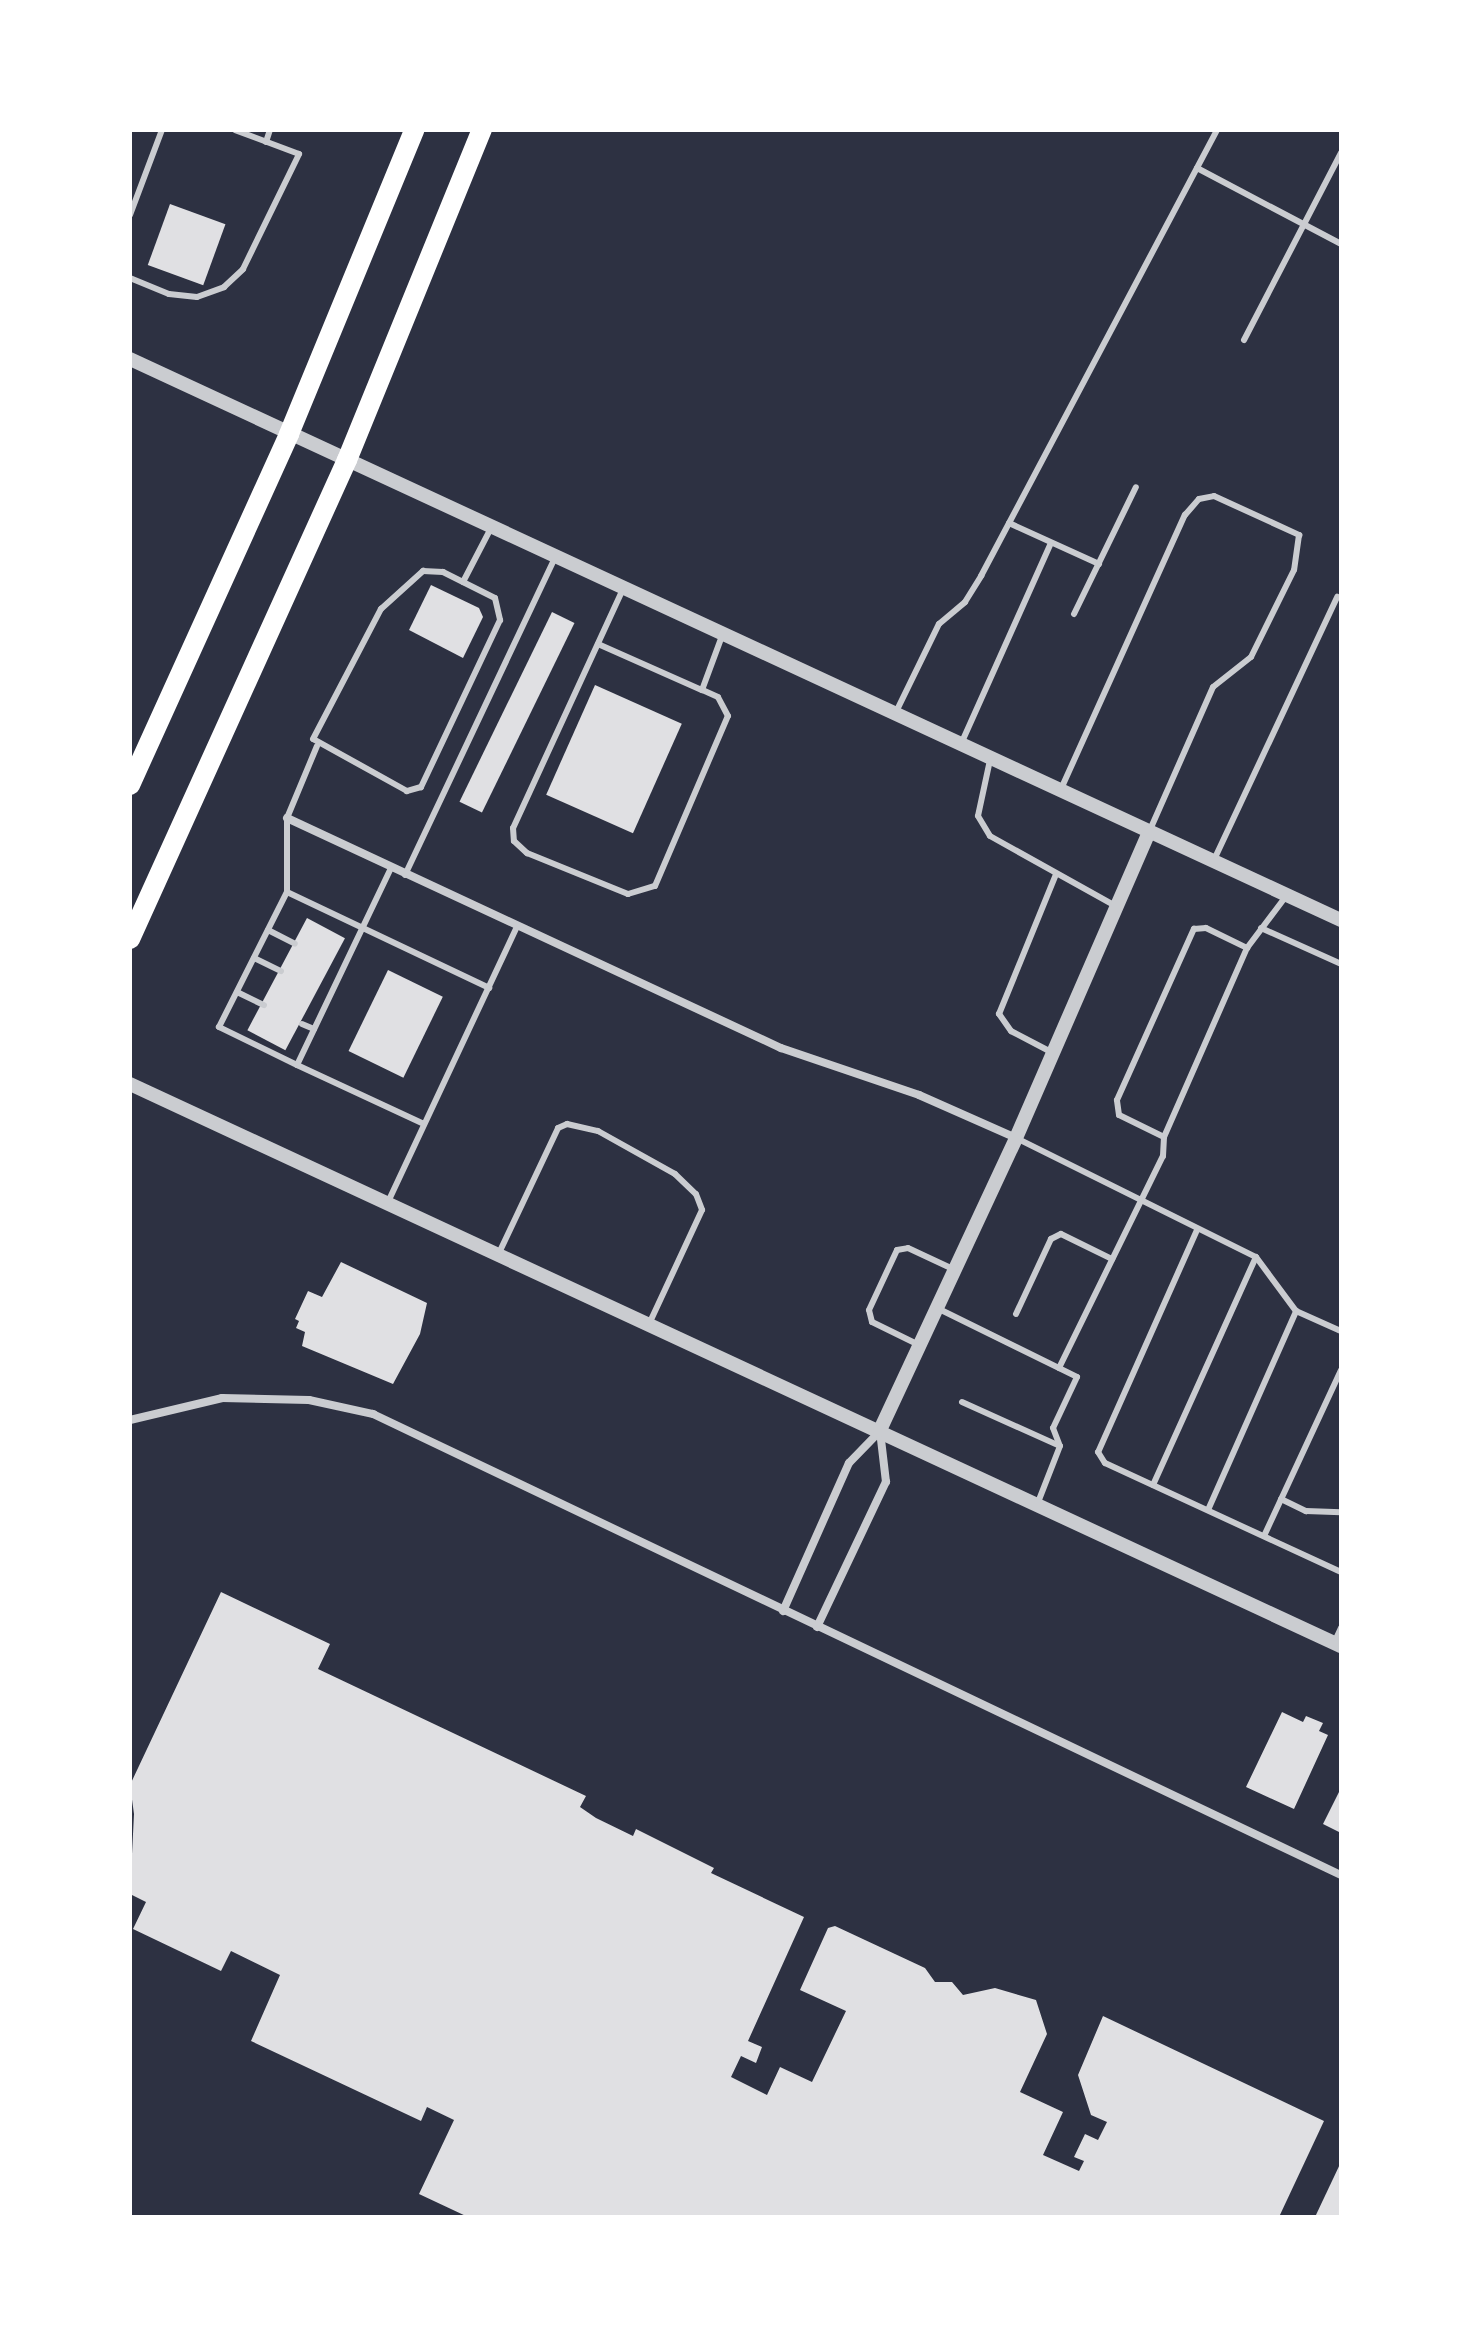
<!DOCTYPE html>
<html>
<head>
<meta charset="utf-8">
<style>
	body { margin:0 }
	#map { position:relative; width:1471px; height:2347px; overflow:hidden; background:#2d3142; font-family:Cabin,sans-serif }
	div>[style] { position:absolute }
	.building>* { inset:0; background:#e0e0e3; transform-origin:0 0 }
	.service>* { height:6px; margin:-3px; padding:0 3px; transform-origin:3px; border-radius:3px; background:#caccd0 }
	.minor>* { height:8px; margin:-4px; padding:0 4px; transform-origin:4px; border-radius:4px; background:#caccd0 }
	.tertiary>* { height:14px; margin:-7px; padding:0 7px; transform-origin:7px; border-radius:7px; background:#caccd0 }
	.trunk>* { height:20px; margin:-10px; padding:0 10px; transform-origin:10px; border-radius:10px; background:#fff }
	span { translate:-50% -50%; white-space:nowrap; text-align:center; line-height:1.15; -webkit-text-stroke:7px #fff; paint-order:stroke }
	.frame { position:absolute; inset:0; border:132px solid #fff; pointer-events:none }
</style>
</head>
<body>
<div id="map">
	<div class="building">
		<i style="left:170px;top:204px;width:59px;height:65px;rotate:20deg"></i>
		<i style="clip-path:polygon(431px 585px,479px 608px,483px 617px,463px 658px,409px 630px)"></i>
		<i style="left:552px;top:612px;width:25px;height:211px;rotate:26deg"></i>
		<i style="left:595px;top:685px;width:95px;height:120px;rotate:24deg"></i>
		<i style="left:307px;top:918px;width:43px;height:127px;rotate:28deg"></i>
		<i style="left:388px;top:970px;width:61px;height:90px;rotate:26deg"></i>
		<i style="clip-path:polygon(341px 1262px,427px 1303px,420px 1334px,393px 1384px,302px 1346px,305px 1332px,296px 1328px,299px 1321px,295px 1319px,308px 1291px,322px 1297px)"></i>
		<i style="clip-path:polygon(221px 1592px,330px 1644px,318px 1669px,586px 1796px,580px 1807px,596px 1818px,633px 1836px,636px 1829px,714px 1868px,711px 1873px,804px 1917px,748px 2041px,762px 2047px,756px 2063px,741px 2056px,731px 2077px,767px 2095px,780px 2067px,812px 2082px,846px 2011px,800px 1990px,828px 1928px,835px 1926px,925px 1968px,935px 1982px,952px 1982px,963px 1995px,995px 1988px,1036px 2000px,1047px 2034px,1020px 2092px,1063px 2112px,1043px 2155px,1079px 2171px,1084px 2161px,1074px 2157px,1085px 2134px,1098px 2140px,1107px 2122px,1091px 2115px,1078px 2075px,1103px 2016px,1324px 2121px,1279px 2217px,468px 2217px,419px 2194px,454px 2120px,427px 2107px,421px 2121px,251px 2041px,280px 1975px,231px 1951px,221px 1971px,133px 1929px,146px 1902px,130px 1894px,134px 1814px,130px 1785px)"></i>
		<i style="clip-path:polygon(1282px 1712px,1303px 1722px,1306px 1716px,1323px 1723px,1319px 1731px,1328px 1735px,1294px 1809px,1246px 1787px)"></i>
		<i style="clip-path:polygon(1341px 1788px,1341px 1833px,1323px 1824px)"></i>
		<i style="clip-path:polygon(1341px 2162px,1341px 2217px,1315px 2217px)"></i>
	</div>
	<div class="service">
		<i style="left:266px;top:142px;width:13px;rotate:-72deg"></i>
		<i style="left:1197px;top:168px;width:163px;rotate:27.8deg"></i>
		<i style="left:130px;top:215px;width:91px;rotate:-69.4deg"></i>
		<i style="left:130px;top:278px;width:42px;rotate:22.3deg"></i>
		<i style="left:169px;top:294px;width:28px;rotate:6deg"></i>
		<i style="left:197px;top:297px;width:29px;rotate:-20deg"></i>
		<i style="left:224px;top:287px;width:26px;rotate:-43deg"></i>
		<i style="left:243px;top:269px;width:128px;rotate:-64deg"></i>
		<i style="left:299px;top:154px;width:68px;rotate:-159.4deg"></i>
		<i style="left:1244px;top:340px;width:211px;rotate:-62.6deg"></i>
		<i style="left:1009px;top:523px;width:99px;rotate:24.5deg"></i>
		<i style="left:423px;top:571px;width:20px;rotate:3deg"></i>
		<i style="left:443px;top:572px;width:58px;rotate:26.6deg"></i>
		<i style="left:495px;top:598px;width:23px;rotate:77deg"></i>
		<i style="left:500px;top:620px;width:185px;rotate:115.3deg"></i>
		<i style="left:421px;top:787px;width:15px;rotate:164deg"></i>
		<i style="left:407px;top:791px;width:107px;rotate:-151deg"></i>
		<i style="left:313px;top:739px;width:147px;rotate:-62.4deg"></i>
		<i style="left:381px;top:609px;width:57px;rotate:-42.1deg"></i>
		<i style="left:463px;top:582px;width:61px;rotate:-62.6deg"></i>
		<i style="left:623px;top:589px;width:263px;rotate:114.7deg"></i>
		<i style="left:513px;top:828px;width:13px;rotate:86deg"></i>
		<i style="left:514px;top:841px;width:18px;rotate:43deg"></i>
		<i style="left:527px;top:853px;width:109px;rotate:22.1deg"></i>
		<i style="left:628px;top:894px;width:28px;rotate:-17deg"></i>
		<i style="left:655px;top:886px;width:185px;rotate:-66.8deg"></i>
		<i style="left:728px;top:716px;width:21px;rotate:-118deg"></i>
		<i style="left:718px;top:697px;width:17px;rotate:-156deg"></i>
		<i style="left:702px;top:690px;width:58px;rotate:-69.7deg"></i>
		<i style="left:1074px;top:614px;width:141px;rotate:-64deg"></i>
		<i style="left:598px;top:644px;width:114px;rotate:23.9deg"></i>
		<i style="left:896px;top:712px;width:98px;rotate:-64deg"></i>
		<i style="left:939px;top:624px;width:34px;rotate:-40deg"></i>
		<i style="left:965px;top:602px;width:31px;rotate:-58deg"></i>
		<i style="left:981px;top:576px;width:505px;rotate:-62.11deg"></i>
		<i style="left:961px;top:744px;width:220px;rotate:-65.9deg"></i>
		<i style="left:990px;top:760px;width:57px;rotate:102.1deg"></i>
		<i style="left:978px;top:816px;width:23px;rotate:59deg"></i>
		<i style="left:990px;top:836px;width:144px;rotate:29.1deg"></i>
		<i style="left:1061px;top:789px;width:301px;rotate:-65.7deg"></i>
		<i style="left:1185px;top:515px;width:21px;rotate:-49deg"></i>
		<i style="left:1199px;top:499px;width:15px;rotate:-11deg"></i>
		<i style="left:1214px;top:496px;width:94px;rotate:24.6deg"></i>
		<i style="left:1299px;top:535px;width:35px;rotate:98deg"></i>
		<i style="left:1294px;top:570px;width:97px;rotate:116.3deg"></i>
		<i style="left:1251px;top:657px;width:48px;rotate:141.7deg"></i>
		<i style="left:1213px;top:687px;width:156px;rotate:113.8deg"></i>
		<i style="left:1213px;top:862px;width:293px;rotate:-64.9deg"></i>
		<i style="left:391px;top:868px;width:218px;rotate:115.5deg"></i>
		<i style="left:297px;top:1065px;width:140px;rotate:24.9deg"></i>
		<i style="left:405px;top:875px;width:352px;rotate:-64.7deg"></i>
		<i style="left:287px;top:892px;width:74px;rotate:-90deg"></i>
		<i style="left:287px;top:818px;width:78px;rotate:-67.4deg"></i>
		<i style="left:1261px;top:928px;width:88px;rotate:24.2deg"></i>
		<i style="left:268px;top:930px;width:30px;rotate:27deg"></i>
		<i style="left:254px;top:958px;width:30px;rotate:26deg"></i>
		<i style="left:237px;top:992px;width:30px;rotate:26deg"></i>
		<i style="left:302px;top:1024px;width:13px;rotate:23deg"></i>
		<i style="left:1053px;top:1053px;width:47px;rotate:-152.4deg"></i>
		<i style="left:1011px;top:1031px;width:21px;rotate:-125deg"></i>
		<i style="left:999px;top:1014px;width:151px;rotate:-67.8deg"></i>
		<i style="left:297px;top:1065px;width:87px;rotate:-154deg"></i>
		<i style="left:219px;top:1027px;width:151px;rotate:-63.3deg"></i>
		<i style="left:287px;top:892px;width:224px;rotate:25.4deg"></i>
		<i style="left:1164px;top:1137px;width:50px;rotate:-153.9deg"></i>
		<i style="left:1119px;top:1115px;width:15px;rotate:-98deg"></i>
		<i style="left:1117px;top:1100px;width:188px;rotate:-65.8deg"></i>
		<i style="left:1194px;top:929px;width:12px;rotate:-5deg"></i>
		<i style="left:1206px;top:928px;width:46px;rotate:26deg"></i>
		<i style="left:1016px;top:1138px;width:268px;rotate:26.4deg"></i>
		<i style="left:1256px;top:1257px;width:67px;rotate:53.5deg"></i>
		<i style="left:1296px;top:1311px;width:49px;rotate:24deg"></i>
		<i style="left:388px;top:1202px;width:305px;rotate:-64.9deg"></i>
		<i style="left:1197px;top:1230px;width:243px;rotate:114deg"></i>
		<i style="left:1098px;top:1452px;width:13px;rotate:58deg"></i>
		<i style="left:1105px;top:1463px;width:260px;rotate:24.8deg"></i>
		<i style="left:499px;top:1253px;width:138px;rotate:-64.7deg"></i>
		<i style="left:558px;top:1128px;width:10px;rotate:-24deg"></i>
		<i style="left:567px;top:1124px;width:32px;rotate:13deg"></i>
		<i style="left:598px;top:1131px;width:88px;rotate:29.2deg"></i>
		<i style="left:675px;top:1174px;width:29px;rotate:44deg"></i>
		<i style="left:696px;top:1194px;width:17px;rotate:69deg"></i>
		<i style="left:702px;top:1210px;width:123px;rotate:114.9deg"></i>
		<i style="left:937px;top:1308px;width:156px;rotate:26.2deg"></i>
		<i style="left:1077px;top:1377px;width:56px;rotate:115.2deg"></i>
		<i style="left:1053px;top:1428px;width:19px;rotate:69deg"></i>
		<i style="left:1060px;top:1446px;width:63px;rotate:111.3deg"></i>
		<i style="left:1016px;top:1314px;width:83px;rotate:-65deg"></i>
		<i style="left:1051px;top:1239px;width:11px;rotate:-27deg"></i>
		<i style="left:1061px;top:1234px;width:57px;rotate:26.1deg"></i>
		<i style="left:917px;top:1344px;width:50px;rotate:-153.9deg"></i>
		<i style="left:872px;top:1322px;width:12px;rotate:-104deg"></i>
		<i style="left:869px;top:1310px;width:66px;rotate:-65deg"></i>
		<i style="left:897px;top:1250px;width:11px;rotate:-10deg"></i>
		<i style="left:908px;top:1248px;width:52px;rotate:25.1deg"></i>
		<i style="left:1059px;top:1368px;width:236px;rotate:-63.9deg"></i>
		<i style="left:1163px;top:1156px;width:19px;rotate:-87deg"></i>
		<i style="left:1164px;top:1137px;width:206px;rotate:-66.3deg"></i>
		<i style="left:1247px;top:948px;width:66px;rotate:-53deg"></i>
		<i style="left:962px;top:1402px;width:107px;rotate:24.2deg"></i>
		<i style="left:1153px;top:1485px;width:250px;rotate:-65.7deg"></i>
		<i style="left:1281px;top:1499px;width:28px;rotate:26deg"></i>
		<i style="left:1306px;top:1511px;width:35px;rotate:2deg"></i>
		<i style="left:1208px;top:1510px;width:218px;rotate:-66.1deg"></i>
		<i style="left:1264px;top:1536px;width:183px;rotate:-65.1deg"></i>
		<i style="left:1334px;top:1643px;width:17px;rotate:-65deg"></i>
	</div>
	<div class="minor">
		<i style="left:287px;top:818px;width:545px;rotate:24.97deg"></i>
		<i style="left:781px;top:1048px;width:146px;rotate:18.8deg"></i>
		<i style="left:919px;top:1095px;width:106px;rotate:23.9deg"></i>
		<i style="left:130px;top:1420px;width:95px;rotate:-13.4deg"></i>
		<i style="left:222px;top:1398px;width:87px;rotate:1.3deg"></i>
		<i style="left:309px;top:1400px;width:66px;rotate:12.3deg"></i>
		<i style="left:373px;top:1414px;width:1072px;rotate:25.47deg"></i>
		<i style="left:783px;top:1611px;width:162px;rotate:-66deg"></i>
		<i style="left:849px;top:1463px;width:45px;rotate:-45.9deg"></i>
		<i style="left:817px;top:1627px;width:161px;rotate:-64.6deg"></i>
		<i style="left:886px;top:1482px;width:51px;rotate:-96.7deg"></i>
	</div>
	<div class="tertiary">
		<i style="left:130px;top:359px;width:1335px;rotate:24.86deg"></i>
		<i style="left:130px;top:1084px;width:1335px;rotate:24.9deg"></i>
		<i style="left:880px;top:1430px;width:322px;rotate:-65deg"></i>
		<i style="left:1016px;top:1138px;width:334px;rotate:-66.5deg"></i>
	</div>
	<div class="trunk">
		<i style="left:130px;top:785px;width:385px;rotate:-65.6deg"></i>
		<i style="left:289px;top:434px;width:329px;rotate:-67.6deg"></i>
		<i style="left:130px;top:939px;width:526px;rotate:-65.63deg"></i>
		<i style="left:347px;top:460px;width:357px;rotate:-67.8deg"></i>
	</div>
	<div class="frame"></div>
</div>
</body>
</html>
